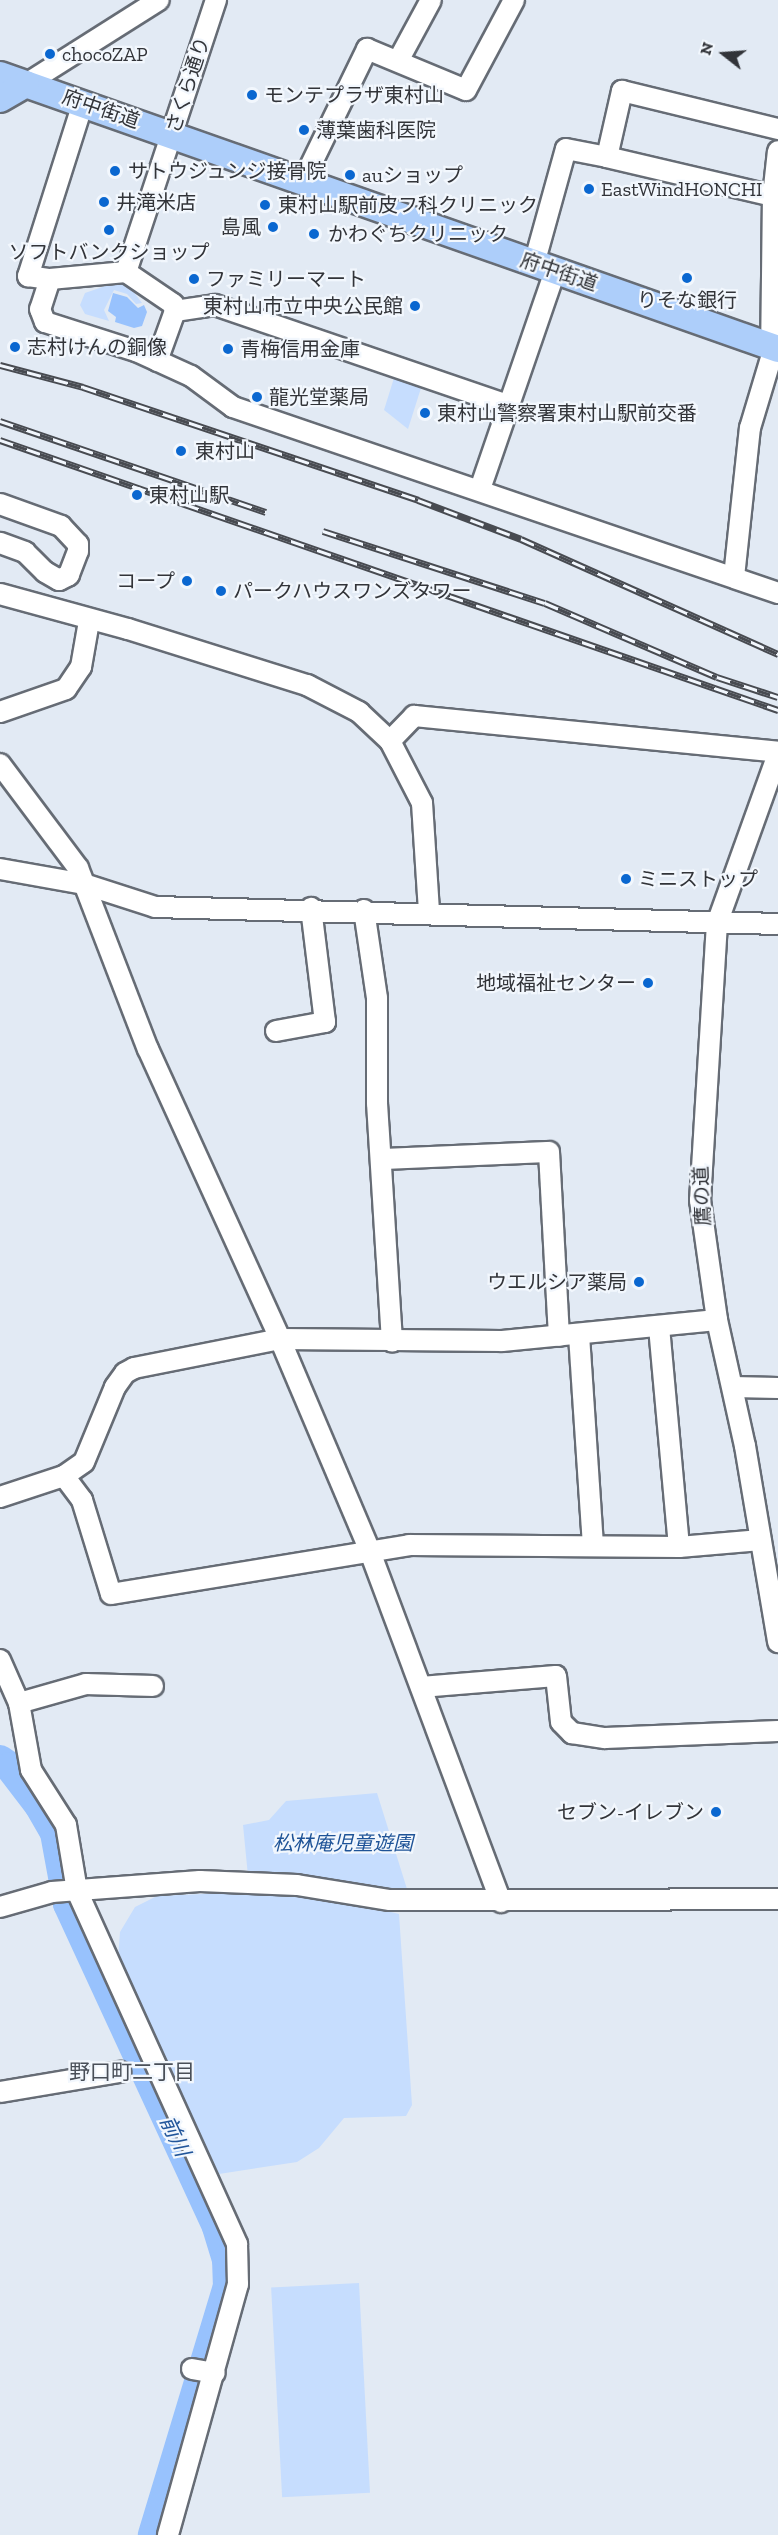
<!DOCTYPE html>
<html>
<head>
<meta charset="utf-8">
<style>
	body { margin:0 }
	#map { position:relative; width:778px; height:2535px; overflow:hidden; background:#e2eaf4; font-family:"Zilla Slab","Noto Sans JP",serif }
	div>[style] { position:absolute }
	.green>* { inset:0; background:#c6ddfe; transform-origin:0 0 }
	.water>* { inset:0; background:#98c2fd }
	.river>* { height:30px; margin:-15px; padding:0 15px; transform-origin:15px; border-radius:15px; background:#98c2fd }
	.roads { filter:drop-shadow(2px 0 #666c75) drop-shadow(-2px 0 #666c75) drop-shadow(0 2px #666c75) drop-shadow(0 -2px #666c75) }
	.minor>* { height:20px; margin:-10px; padding:0 10px; transform-origin:10px; border-radius:10px; background:#fff }
	.major>* { height:26px; margin:-13px; padding:0 13px; transform-origin:13px; border-radius:13px; background:#adcefa }
	.rail>* { height:7px; margin-top:-3.5px; transform-origin:0; background:repeating-linear-gradient(90deg,#f2f7fd 0 14px,#484b51 0 28px); box-sizing:border-box; border-block:2px solid #484b51 }
	.dots>* { width:16px; height:16px; translate:-50% -50%; box-sizing:border-box; border:3px solid #f2f7fd; border-radius:50% }
	span { translate:-50% -50%; white-space:nowrap; text-align:center; line-height:1.15; -webkit-text-stroke:4.5px #f2f7fd; paint-order:stroke }
	.poi-label { font-size:20px; color:#323439 }
	.left { translate:0 -50%; text-align:left }
	.right { translate:-100% -50%; text-align:right }
	.street-label { font-size:20px; color:#323439 }
	.park-label { font-size:20px; color:#1e5397; font-style:italic }
	.neighbourhood-label { font-size:21px; color:#494f58 }
	.water-label { font-size:21px; color:#21559a; font-style:italic }
	.north { position:absolute; left:694px; top:24px; width:60px; height:60px; -webkit-text-stroke:4px #f2f7fd; paint-order:stroke; rotate:287deg; font-size:16px; font-weight:700; line-height:24px; text-align:center; color:#323439 }
	.north::after { content:''; display:block; margin:auto; width:21px; height:27px; background:#323439; clip-path:polygon(50% 0,100% 100%,50% 72%,0 100%) }
</style>
</head>
<body>
<div id="map">
	<div class="green">
		<i style="clip-path:polygon(114px 283px,129px 286px,142px 303px,136px 304px,127px 294px,114px 290px,104px 310px,109px 321px,85px 314px,80px 305px,85px 293px)"></i>
		<i style="clip-path:polygon(394px 378px,421px 388px,408px 429px,384px 410px)"></i>
		<i style="clip-path:polygon(377px 1793px,407px 1889px,374px 1892px,248px 1876px,243px 1825px,269px 1820px,286px 1801px)"></i>
		<i style="clip-path:polygon(300px 1890px,399px 1914px,412px 2105px,406px 2116px,344px 2118px,319px 2148px,297px 2162px,219px 2174px,118px 1959px,120px 1932px,135px 1907px,157px 1896px)"></i>
		<i style="left:359px;top:2283px;width:210px;height:88px;rotate:87deg"></i>
	</div>
	<div class="water">
		<i style="clip-path:polygon(113px 293px,127px 297px,138px 308px,144px 305px,147px 312px,142px 326px,134px 328px,115px 322px,116px 317px,108px 311px)"></i>
	</div>
	<div class="river">
		<i style="left:0;top:1760px;width:12px;rotate:35deg"></i>
		<i style="left:10px;top:1767px;width:48px;rotate:52.7deg"></i>
		<i style="left:39px;top:1805px;width:32px;rotate:60deg"></i>
		<i style="left:55px;top:1833px;width:72px;rotate:79.6deg"></i>
		<i style="left:68px;top:1904px;width:356px;rotate:65.2deg"></i>
		<i style="left:217px;top:2227px;width:34px;rotate:73deg"></i>
		<i style="left:227px;top:2259px;width:27px;rotate:88deg"></i>
		<i style="left:228px;top:2286px;width:260px;rotate:106.8deg"></i>
	</div>
	<div class="roads">
		<div class="minor">
			<i style="left:398px;top:61px;width:69px;rotate:-61.6deg"></i>
			<i style="left:26px;top:84px;width:157px;rotate:-32.3deg"></i>
			<i style="left:83px;top:103px;width:182px;rotate:107.6deg"></i>
			<i style="left:28px;top:276px;width:22px;rotate:8deg"></i>
			<i style="left:50px;top:279px;width:76px;rotate:-5.3deg"></i>
			<i style="left:126px;top:272px;width:57px;rotate:34.2deg"></i>
			<i style="left:173px;top:304px;width:7px;rotate:74deg"></i>
			<i style="left:175px;top:311px;width:53px;rotate:109.8deg"></i>
			<i style="left:303px;top:181px;width:147px;rotate:-64.1deg"></i>
			<i style="left:367px;top:49px;width:107px;rotate:22.5deg"></i>
			<i style="left:466px;top:90px;width:102px;rotate:-61.9deg"></i>
			<i style="left:773px;top:196px;width:171px;rotate:-166.8deg"></i>
			<i style="left:607px;top:157px;width:68px;rotate:-77.2deg"></i>
			<i style="left:622px;top:91px;width:161px;rotate:13.7deg"></i>
			<i style="left:534px;top:264px;width:119px;rotate:-74.5deg"></i>
			<i style="left:566px;top:149px;width:42px;rotate:11deg"></i>
			<i style="left:126px;top:272px;width:287px;rotate:-71.7deg"></i>
			<i style="left:50px;top:279px;width:32px;rotate:108deg"></i>
			<i style="left:40px;top:309px;width:14px;rotate:69deg"></i>
			<i style="left:45px;top:322px;width:96px;rotate:17.7deg"></i>
			<i style="left:136px;top:351px;width:60px;rotate:24.4deg"></i>
			<i style="left:191px;top:376px;width:52px;rotate:36.4deg"></i>
			<i style="left:233px;top:407px;width:576px;rotate:18.84deg"></i>
			<i style="left:175px;top:311px;width:40px;rotate:-8.5deg"></i>
			<i style="left:215px;top:305px;width:309px;rotate:18.9deg"></i>
			<i style="left:480px;top:489px;width:231px;rotate:-71deg"></i>
			<i style="left:0;top:504px;width:65px;rotate:19.8deg"></i>
			<i style="left:61px;top:526px;width:25px;rotate:47deg"></i>
			<i style="left:78px;top:544px;width:7px;rotate:90deg"></i>
			<i style="left:78px;top:551px;width:26px;rotate:111deg"></i>
			<i style="left:69px;top:575px;width:11px;rotate:153deg"></i>
			<i style="left:59px;top:580px;width:16px;rotate:-150deg"></i>
			<i style="left:45px;top:572px;width:28px;rotate:-135deg"></i>
			<i style="left:25px;top:552px;width:27px;rotate:-160deg"></i>
			<i style="left:734px;top:577px;width:150px;rotate:-83.9deg"></i>
			<i style="left:750px;top:428px;width:73px;rotate:-73.3deg"></i>
			<i style="left:771px;top:358px;width:162px;rotate:-89.3deg"></i>
			<i style="left:773px;top:196px;width:45px;rotate:-83.7deg"></i>
			<i style="left:0;top:594px;width:133px;rotate:15.3deg"></i>
			<i style="left:128px;top:629px;width:188px;rotate:17.4deg"></i>
			<i style="left:307px;top:685px;width:59px;rotate:27.4deg"></i>
			<i style="left:359px;top:712px;width:42px;rotate:43.1deg"></i>
			<i style="left:390px;top:741px;width:70px;rotate:62.7deg"></i>
			<i style="left:422px;top:803px;width:109px;rotate:86.3deg"></i>
			<i style="left:0;top:712px;width:70px;rotate:-19.2deg"></i>
			<i style="left:66px;top:689px;width:27px;rotate:-56deg"></i>
			<i style="left:81px;top:667px;width:47px;rotate:-80.1deg"></i>
			<i style="left:390px;top:741px;width:35px;rotate:-46deg"></i>
			<i style="left:414px;top:716px;width:366px;rotate:5.6deg"></i>
			<i style="left:778px;top:754px;width:180px;rotate:109.8deg"></i>
			<i style="left:717px;top:923px;width:278px;rotate:93.5deg"></i>
			<i style="left:700px;top:1200px;width:121px;rotate:81.9deg"></i>
			<i style="left:717px;top:1320px;width:129px;rotate:77.5deg"></i>
			<i style="left:745px;top:1446px;width:199px;rotate:80.4deg"></i>
			<i style="left:0;top:764px;width:130px;rotate:53.1deg"></i>
			<i style="left:78px;top:868px;width:194px;rotate:68.9deg"></i>
			<i style="left:148px;top:1049px;width:319px;rotate:65.5deg"></i>
			<i style="left:280px;top:1339px;width:228px;rotate:67deg"></i>
			<i style="left:369px;top:1549px;width:377px;rotate:69.5deg"></i>
			<i style="left:0;top:869px;width:85px;rotate:10.1deg"></i>
			<i style="left:84px;top:884px;width:75px;rotate:17.9deg"></i>
			<i style="left:155px;top:907px;width:623px;rotate:1.56deg"></i>
			<i style="left:364px;top:910px;width:89px;rotate:81.6deg"></i>
			<i style="left:377px;top:998px;width:105px;rotate:90deg"></i>
			<i style="left:377px;top:1103px;width:239px;rotate:86.4deg"></i>
			<i style="left:276px;top:1031px;width:50px;rotate:-10.4deg"></i>
			<i style="left:325px;top:1022px;width:115px;rotate:-97deg"></i>
			<i style="left:382px;top:1159px;width:167px;rotate:-2.4deg"></i>
			<i style="left:549px;top:1152px;width:184px;rotate:86.9deg"></i>
			<i style="left:659px;top:1327px;width:221px;rotate:84.8deg"></i>
			<i style="left:579px;top:1335px;width:211px;rotate:86.2deg"></i>
			<i style="left:733px;top:1387px;width:45px;rotate:1.3deg"></i>
			<i style="left:64px;top:1476px;width:30px;rotate:53deg"></i>
			<i style="left:82px;top:1500px;width:98px;rotate:72.9deg"></i>
			<i style="left:111px;top:1594px;width:302px;rotate:-9.3deg"></i>
			<i style="left:409px;top:1545px;width:270px;rotate:0.4deg"></i>
			<i style="left:679px;top:1547px;width:82px;rotate:-4.9deg"></i>
			<i style="left:0;top:1497px;width:67px;rotate:-18.2deg"></i>
			<i style="left:64px;top:1476px;width:24px;rotate:-35deg"></i>
			<i style="left:84px;top:1462px;width:81px;rotate:-67.5deg"></i>
			<i style="left:115px;top:1387px;width:17px;rotate:-54deg"></i>
			<i style="left:125px;top:1373px;width:10px;rotate:-29deg"></i>
			<i style="left:134px;top:1368px;width:149px;rotate:-11.2deg"></i>
			<i style="left:280px;top:1339px;width:222px;rotate:0.5deg"></i>
			<i style="left:502px;top:1341px;width:216px;rotate:-5.6deg"></i>
			<i style="left:0;top:1660px;width:47px;rotate:66.2deg"></i>
			<i style="left:19px;top:1703px;width:68px;rotate:79.8deg"></i>
			<i style="left:31px;top:1770px;width:65px;rotate:57.5deg"></i>
			<i style="left:66px;top:1825px;width:67px;rotate:80.5deg"></i>
			<i style="left:77px;top:1891px;width:388px;rotate:65.6deg"></i>
			<i style="left:237px;top:2244px;width:40px;rotate:88.6deg"></i>
			<i style="left:238px;top:2284px;width:261px;rotate:105.6deg"></i>
			<i style="left:421px;top:1687px;width:135px;rotate:-4.7deg"></i>
			<i style="left:556px;top:1676px;width:46px;rotate:83.8deg"></i>
			<i style="left:561px;top:1722px;width:16px;rotate:45deg"></i>
			<i style="left:572px;top:1733px;width:33px;rotate:9deg"></i>
			<i style="left:605px;top:1738px;width:173px;rotate:-2.3deg"></i>
			<i style="left:19px;top:1703px;width:70px;rotate:-15.8deg"></i>
			<i style="left:86px;top:1684px;width:67px;rotate:1.7deg"></i>
			<i style="left:0;top:1907px;width:54px;rotate:-16.1deg"></i>
			<i style="left:52px;top:1892px;width:148px;rotate:-4.3deg"></i>
			<i style="left:200px;top:1881px;width:97px;rotate:2.4deg"></i>
			<i style="left:297px;top:1885px;width:94px;rotate:9.2deg"></i>
			<i style="left:390px;top:1900px;width:388px;rotate:-0.1deg"></i>
			<i style="left:0;top:2092px;width:122px;rotate:-9.5deg"></i>
			<i style="left:192px;top:2369px;width:23px;rotate:10deg"></i>
		</div>
		<div class="major">
			<i style="left:0;top:75px;width:825px;rotate:19.4deg"></i>
			<i style="left:0;top:99px;width:30px;rotate:-30deg"></i>
		</div>
	</div>
	<div class="rail">
		<i style="left:0;top:365px;width:86px;rotate:14.8deg"></i>
		<i style="left:83px;top:387px;width:354px;rotate:18.6deg"></i>
		<i style="left:418px;top:500px;width:110px;rotate:20.7deg"></i>
		<i style="left:521px;top:539px;width:282px;rotate:24.1deg"></i>
		<i style="left:0;top:421px;width:281px;rotate:18.9deg"></i>
		<i style="left:0;top:440px;width:824px;rotate:19.14deg"></i>
		<i style="left:323px;top:531px;width:233px;rotate:18deg"></i>
		<i style="left:545px;top:603px;width:187px;rotate:23.3deg"></i>
		<i style="left:717px;top:677px;width:64px;rotate:18.2deg"></i>
	</div>
	<div class="dots">
		<i style="left:50px;top:54px;background:#0a67d0"></i>
		<i style="left:252px;top:95px;background:#0a67d0"></i>
		<i style="left:304px;top:130px;background:#0a67d0"></i>
		<i style="left:115px;top:171px;background:#0a67d0"></i>
		<i style="left:350px;top:175px;background:#0a67d0"></i>
		<i style="left:589px;top:189px;background:#0a67d0"></i>
		<i style="left:104px;top:202px;background:#0a67d0"></i>
		<i style="left:265px;top:205px;background:#0a67d0"></i>
		<i style="left:273px;top:227px;background:#0a67d0"></i>
		<i style="left:109px;top:230px;background:#0a67d0"></i>
		<i style="left:314px;top:234px;background:#0a67d0"></i>
		<i style="left:687px;top:278px;background:#0a67d0"></i>
		<i style="left:194px;top:279px;background:#0a67d0"></i>
		<i style="left:415px;top:306px;background:#0a67d0"></i>
		<i style="left:15px;top:347px;background:#0a67d0"></i>
		<i style="left:228px;top:349px;background:#0a67d0"></i>
		<i style="left:257px;top:397px;background:#0a67d0"></i>
		<i style="left:425px;top:413px;background:#0a67d0"></i>
		<i style="left:181px;top:451px;background:#0a67d0"></i>
		<i style="left:137px;top:495px;background:#0a67d0"></i>
		<i style="left:187px;top:581px;background:#0a67d0"></i>
		<i style="left:221px;top:591px;background:#0a67d0"></i>
		<i style="left:626px;top:879px;background:#0a67d0"></i>
		<i style="left:648px;top:983px;background:#0a67d0"></i>
		<i style="left:639px;top:1282px;background:#0a67d0"></i>
		<i style="left:716px;top:1812px;background:#0a67d0"></i>
	</div>
	<div class="poi-label">
		<span class="left" style="left:62px;top:54px">chocoZAP</span>
		<span class="left" style="left:264px;top:95px">モンテプラザ東村山</span>
		<span class="left" style="left:316px;top:130px">薄葉歯科医院</span>
		<span class="left" style="left:128px;top:171px">サトウジュンジ接骨院</span>
		<span class="left" style="left:362px;top:175px">auショップ</span>
		<span class="left" style="left:601px;top:189px">EastWindHONCHI</span>
		<span class="left" style="left:116px;top:202px">井滝米店</span>
		<span class="left" style="left:278px;top:205px">東村山駅前皮フ科クリニック</span>
		<span class="right" style="left:261px;top:227px">島風</span>
		<span class="left" style="left:328px;top:234px">かわぐちクリニック</span>
		<span style="left:109px;top:252px">ソフトバンクショップ</span>
		<span class="left" style="left:206px;top:279px">ファミリーマート</span>
		<span style="left:687px;top:300px">りそな銀行</span>
		<span class="right" style="left:403px;top:306px">東村山市立中央公民館</span>
		<span class="left" style="left:27px;top:347px">志村けんの銅像</span>
		<span class="left" style="left:240px;top:349px">青梅信用金庫</span>
		<span class="left" style="left:269px;top:397px">龍光堂薬局</span>
		<span class="left" style="left:437px;top:413px">東村山警察署東村山駅前交番</span>
		<span class="left" style="left:195px;top:451px">東村山</span>
		<span class="left" style="left:149px;top:495px">東村山駅</span>
		<span class="right" style="left:175px;top:581px">コープ</span>
		<span class="left" style="left:233px;top:591px">パークハウスワンズタワー</span>
		<span class="left" style="left:638px;top:879px">ミニストップ</span>
		<span class="right" style="left:636px;top:983px">地域福祉センター</span>
		<span class="right" style="left:627px;top:1282px">ウエルシア薬局</span>
		<span class="right" style="left:704px;top:1812px">セブン-イレブン</span>
	</div>
	<div class="street-label">
		<span style="left:188px;top:85px;rotate:-72deg">さくら通り</span>
		<span style="left:101px;top:109px;rotate:19deg">府中街道</span>
		<span style="left:559px;top:272px;rotate:19deg">府中街道</span>
		<span style="left:702px;top:1196px;rotate:-92deg">鷹の道</span>
	</div>
	<div class="park-label">
		<span style="left:343px;top:1843px">松林庵児童遊園</span>
	</div>
	<div class="neighbourhood-label">
		<span style="left:132px;top:2072px">野口町二丁目</span>
	</div>
	<div class="water-label">
		<span style="left:175px;top:2136px;rotate:65deg">前川</span>
	</div>
	<div class="north">N</div>
</div>
</body>
</html>
